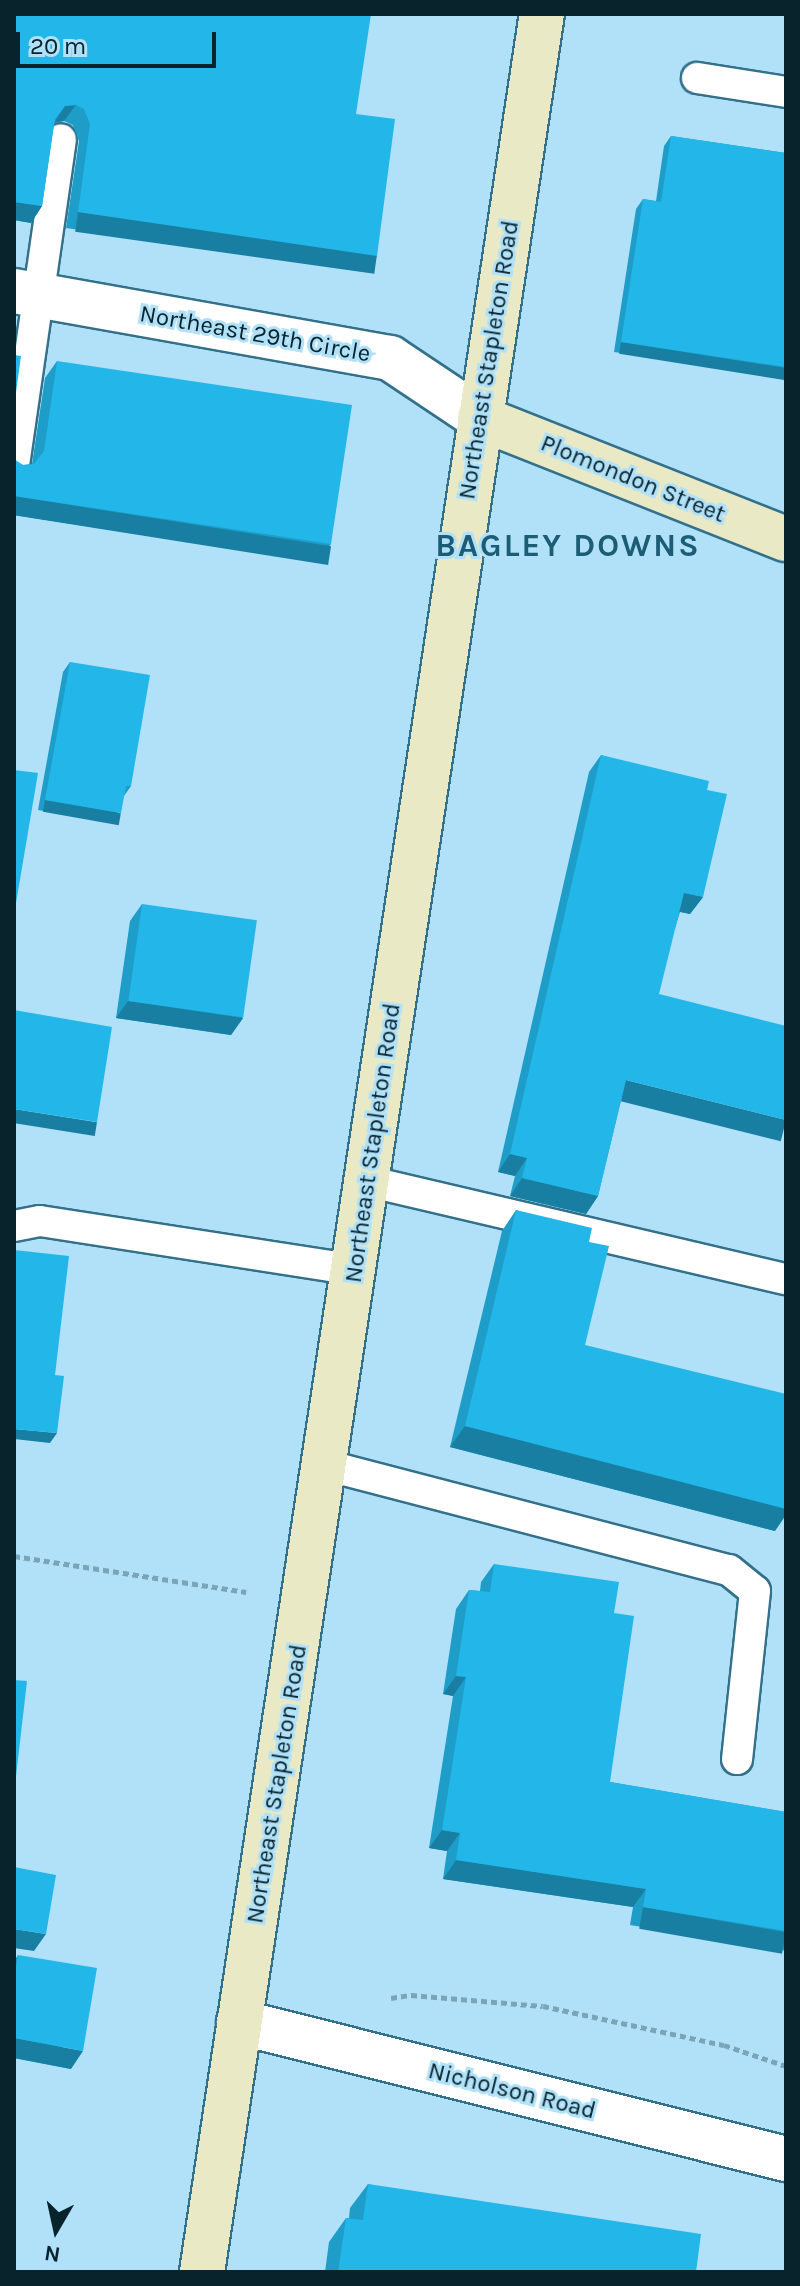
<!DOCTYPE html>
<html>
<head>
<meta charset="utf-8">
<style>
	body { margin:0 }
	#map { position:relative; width:800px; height:2286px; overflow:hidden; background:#b0e1f8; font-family:Karla,sans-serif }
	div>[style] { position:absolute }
	.path>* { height:5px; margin-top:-2.5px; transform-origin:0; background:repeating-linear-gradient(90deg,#7ba5b7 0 6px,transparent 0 10px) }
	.roads { filter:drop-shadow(2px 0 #33708a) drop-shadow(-2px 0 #33708a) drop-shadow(0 2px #33708a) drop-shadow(0 -2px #33708a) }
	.lane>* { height:30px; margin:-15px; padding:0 15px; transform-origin:15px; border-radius:15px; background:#fff }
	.street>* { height:44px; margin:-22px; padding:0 22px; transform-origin:22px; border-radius:22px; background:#fff }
	.secondary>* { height:44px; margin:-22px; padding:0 22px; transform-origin:22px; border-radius:22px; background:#e9e9c6 }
	.wall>* { inset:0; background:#1e9dc8 }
	.shaded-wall>* { inset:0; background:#187fa3; transform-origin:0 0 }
	.building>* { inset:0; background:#23b6e9; transform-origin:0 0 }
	span { translate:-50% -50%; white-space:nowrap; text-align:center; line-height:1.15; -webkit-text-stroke:6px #b0e1f8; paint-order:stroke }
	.street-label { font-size:24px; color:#09232d }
	.district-label { font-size:32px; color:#1c5c75; font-weight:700; letter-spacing:2px }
	.frame { position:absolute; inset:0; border:16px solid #09232d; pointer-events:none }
	.north { position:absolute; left:16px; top:2190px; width:80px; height:80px; -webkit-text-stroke:6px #b0e1f8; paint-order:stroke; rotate:189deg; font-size:22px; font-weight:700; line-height:32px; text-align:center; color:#09232d }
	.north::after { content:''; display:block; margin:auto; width:28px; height:36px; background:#09232d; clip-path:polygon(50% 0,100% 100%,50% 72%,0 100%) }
	.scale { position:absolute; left:16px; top:32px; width:200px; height:36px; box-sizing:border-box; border:4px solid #09232d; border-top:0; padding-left:10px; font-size:24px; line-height:28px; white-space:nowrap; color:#09232d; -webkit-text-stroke:6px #b0e1f8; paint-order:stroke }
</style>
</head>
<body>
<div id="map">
	<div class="path">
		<i style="left:14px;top:1556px;width:235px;rotate:8.8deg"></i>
		<i style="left:391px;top:1998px;width:20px;rotate:-9deg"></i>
		<i style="left:411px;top:1995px;width:132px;rotate:4.8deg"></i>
		<i style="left:543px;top:2006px;width:185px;rotate:12.2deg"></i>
		<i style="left:724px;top:2045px;width:65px;rotate:18.7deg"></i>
	</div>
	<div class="roads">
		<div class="lane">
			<i style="left:697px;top:78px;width:90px;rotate:8.9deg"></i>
			<i style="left:14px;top:465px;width:329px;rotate:-81.8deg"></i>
			<i style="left:367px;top:1181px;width:430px;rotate:13.2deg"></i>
			<i style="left:14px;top:1226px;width:26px;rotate:-11deg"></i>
			<i style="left:40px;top:1221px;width:319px;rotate:8.8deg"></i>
			<i style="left:325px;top:1465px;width:417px;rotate:14.6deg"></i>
			<i style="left:729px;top:1570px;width:33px;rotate:39deg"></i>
			<i style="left:755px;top:1591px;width:169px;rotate:96.1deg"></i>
		</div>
		<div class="street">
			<i style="left:14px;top:291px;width:382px;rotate:10.1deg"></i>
			<i style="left:390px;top:358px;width:108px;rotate:33.7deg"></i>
			<i style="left:239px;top:2022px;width:564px;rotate:14.06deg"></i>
		</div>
		<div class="secondary">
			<i style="left:480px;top:418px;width:329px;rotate:21.6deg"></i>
			<i style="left:202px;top:2272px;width:2283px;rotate:-81.44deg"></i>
		</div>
	</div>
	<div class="wall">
		<i style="clip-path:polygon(14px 14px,356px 114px,377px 256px,365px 272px,66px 228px,79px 141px,73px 125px,64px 121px,54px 123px,42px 206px,31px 223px,14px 220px)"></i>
		<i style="clip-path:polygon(671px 136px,786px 153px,786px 378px,614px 352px,636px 209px,643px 199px,656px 201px,664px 146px)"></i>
		<i style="clip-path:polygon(57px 361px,331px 544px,318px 562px,14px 515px,15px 461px,23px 465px,32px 464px,45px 378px)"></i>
		<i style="clip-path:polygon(70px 662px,131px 786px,124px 796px,114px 823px,38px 810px,63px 672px)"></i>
		<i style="clip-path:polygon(601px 755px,707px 790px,703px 897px,690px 914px,680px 912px,621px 1100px,598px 1196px,586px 1214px,510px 1196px,515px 1176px,498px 1172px,589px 772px)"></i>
		<i style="clip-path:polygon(142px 904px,243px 1018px,231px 1035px,116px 1018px,130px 921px)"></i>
		<i style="clip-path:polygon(516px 1210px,589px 1242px,585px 1345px,775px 1531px,450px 1447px,502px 1231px)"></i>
		<i style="clip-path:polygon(494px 1564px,614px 1613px,610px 1782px,786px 1812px,786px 1951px,630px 1925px,633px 1907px,443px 1879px,447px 1851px,429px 1848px,453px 1696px,443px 1694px,456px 1609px,469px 1590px,480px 1591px,481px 1582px)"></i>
		<i style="clip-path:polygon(18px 1955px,71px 2069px,14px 2058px,14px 1961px)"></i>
		<i style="clip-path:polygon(368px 2184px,696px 2272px,325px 2272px,329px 2242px,346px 2218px,349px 2218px,350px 2208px)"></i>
	</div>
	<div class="shaded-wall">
		<i style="clip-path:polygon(76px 105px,64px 121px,54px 123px,65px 106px)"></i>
		<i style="clip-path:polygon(14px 202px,42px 206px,31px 223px,14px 220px)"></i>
		<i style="left:78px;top:212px;width:302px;height:20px;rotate:8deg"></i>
		<i style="left:621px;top:342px;width:167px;height:12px;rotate:9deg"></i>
		<i style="left:14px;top:496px;width:321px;height:19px;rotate:9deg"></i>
		<i style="left:45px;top:800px;width:77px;height:12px;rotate:10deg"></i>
		<i style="clip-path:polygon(684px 893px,703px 897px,690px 914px,672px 910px)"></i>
		<i style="clip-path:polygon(128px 1001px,243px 1018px,231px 1035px,116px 1018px)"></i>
		<i style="left:626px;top:1080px;width:165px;height:22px;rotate:14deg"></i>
		<i style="left:14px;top:1109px;width:84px;height:14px;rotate:9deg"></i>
		<i style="clip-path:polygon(510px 1154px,527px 1158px,515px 1176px,498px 1172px)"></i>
		<i style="clip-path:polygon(522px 1178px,598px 1196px,586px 1214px,510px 1196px)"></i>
		<i style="clip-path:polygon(465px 1426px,786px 1502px,786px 1515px,775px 1531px,450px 1447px)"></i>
		<i style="clip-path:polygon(14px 1429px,57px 1433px,50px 1443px,14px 1439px)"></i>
		<i style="clip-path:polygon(456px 1676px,466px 1677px,453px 1696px,443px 1694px)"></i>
		<i style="clip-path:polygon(442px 1830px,460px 1833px,447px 1851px,429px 1848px)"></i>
		<i style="clip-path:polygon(456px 1860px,646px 1889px,633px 1907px,443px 1879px)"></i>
		<i style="left:643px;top:1907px;width:145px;height:22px;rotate:10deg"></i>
		<i style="clip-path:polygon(14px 1929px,46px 1934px,34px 1951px,14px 1948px)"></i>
		<i style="clip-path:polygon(14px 2038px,83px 2051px,71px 2069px,14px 2058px)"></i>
	</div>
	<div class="building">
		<i style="clip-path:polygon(14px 14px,371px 14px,356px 114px,395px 119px,377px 256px,78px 212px,90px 124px,84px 109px,76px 105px,65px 106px,55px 119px,42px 206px,14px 202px)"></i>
		<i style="clip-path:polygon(671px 136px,786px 153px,786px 367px,621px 342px,643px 199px,661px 202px)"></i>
		<i style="clip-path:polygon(14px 355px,21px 356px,14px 407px)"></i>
		<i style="clip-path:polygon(57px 361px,352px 405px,331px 544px,14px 496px,14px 459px,23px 465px,34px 464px,44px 451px)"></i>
		<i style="clip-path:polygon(70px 662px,150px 675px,131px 786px,126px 786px,121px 813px,45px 800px)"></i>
		<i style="clip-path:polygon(601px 755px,709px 781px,707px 790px,727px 794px,703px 897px,684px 893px,659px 994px,786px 1026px,786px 1120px,626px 1080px,598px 1196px,522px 1178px,527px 1158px,510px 1154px)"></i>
		<i style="clip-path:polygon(14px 770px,38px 773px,14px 915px)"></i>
		<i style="left:142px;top:904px;width:116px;height:98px;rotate:8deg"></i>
		<i style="clip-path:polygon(14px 1010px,112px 1027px,97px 1122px,14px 1109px)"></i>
		<i style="clip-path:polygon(516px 1210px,592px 1228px,589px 1242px,609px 1246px,585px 1345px,786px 1394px,786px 1509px,465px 1426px)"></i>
		<i style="clip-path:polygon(14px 1250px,69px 1256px,55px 1375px,64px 1376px,57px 1433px,14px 1429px)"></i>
		<i style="clip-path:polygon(494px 1564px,619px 1582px,614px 1613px,634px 1616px,610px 1782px,786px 1812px,786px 1931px,643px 1907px,646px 1889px,456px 1860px,460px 1833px,442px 1830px,466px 1677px,456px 1676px,469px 1590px,490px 1592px)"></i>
		<i style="clip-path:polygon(14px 1680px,27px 1681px,14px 1794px)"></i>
		<i style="clip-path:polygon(14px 1867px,56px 1875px,46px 1934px,14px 1929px)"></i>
		<i style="clip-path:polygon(18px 1955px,97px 1968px,83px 2051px,14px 2038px,14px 1979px)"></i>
		<i style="clip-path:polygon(368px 2184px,701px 2234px,696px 2272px,338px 2272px,346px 2218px,363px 2220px)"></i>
	</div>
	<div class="street-label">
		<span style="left:255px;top:334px;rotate:10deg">Northeast 29th Circle</span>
		<span style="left:489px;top:360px;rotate:-81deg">Northeast Stapleton Road</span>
		<span style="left:633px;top:479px;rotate:22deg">Plomondon Street</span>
		<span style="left:373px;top:1143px;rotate:-82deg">Northeast Stapleton Road</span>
		<span style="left:277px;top:1784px;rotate:-81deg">Northeast Stapleton Road</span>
		<span style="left:512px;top:2091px;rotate:14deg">Nicholson Road</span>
	</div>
	<div class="district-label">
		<span style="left:568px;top:546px">BAGLEY DOWNS</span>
	</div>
	<div class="frame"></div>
	<div class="north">N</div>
	<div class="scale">20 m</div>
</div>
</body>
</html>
